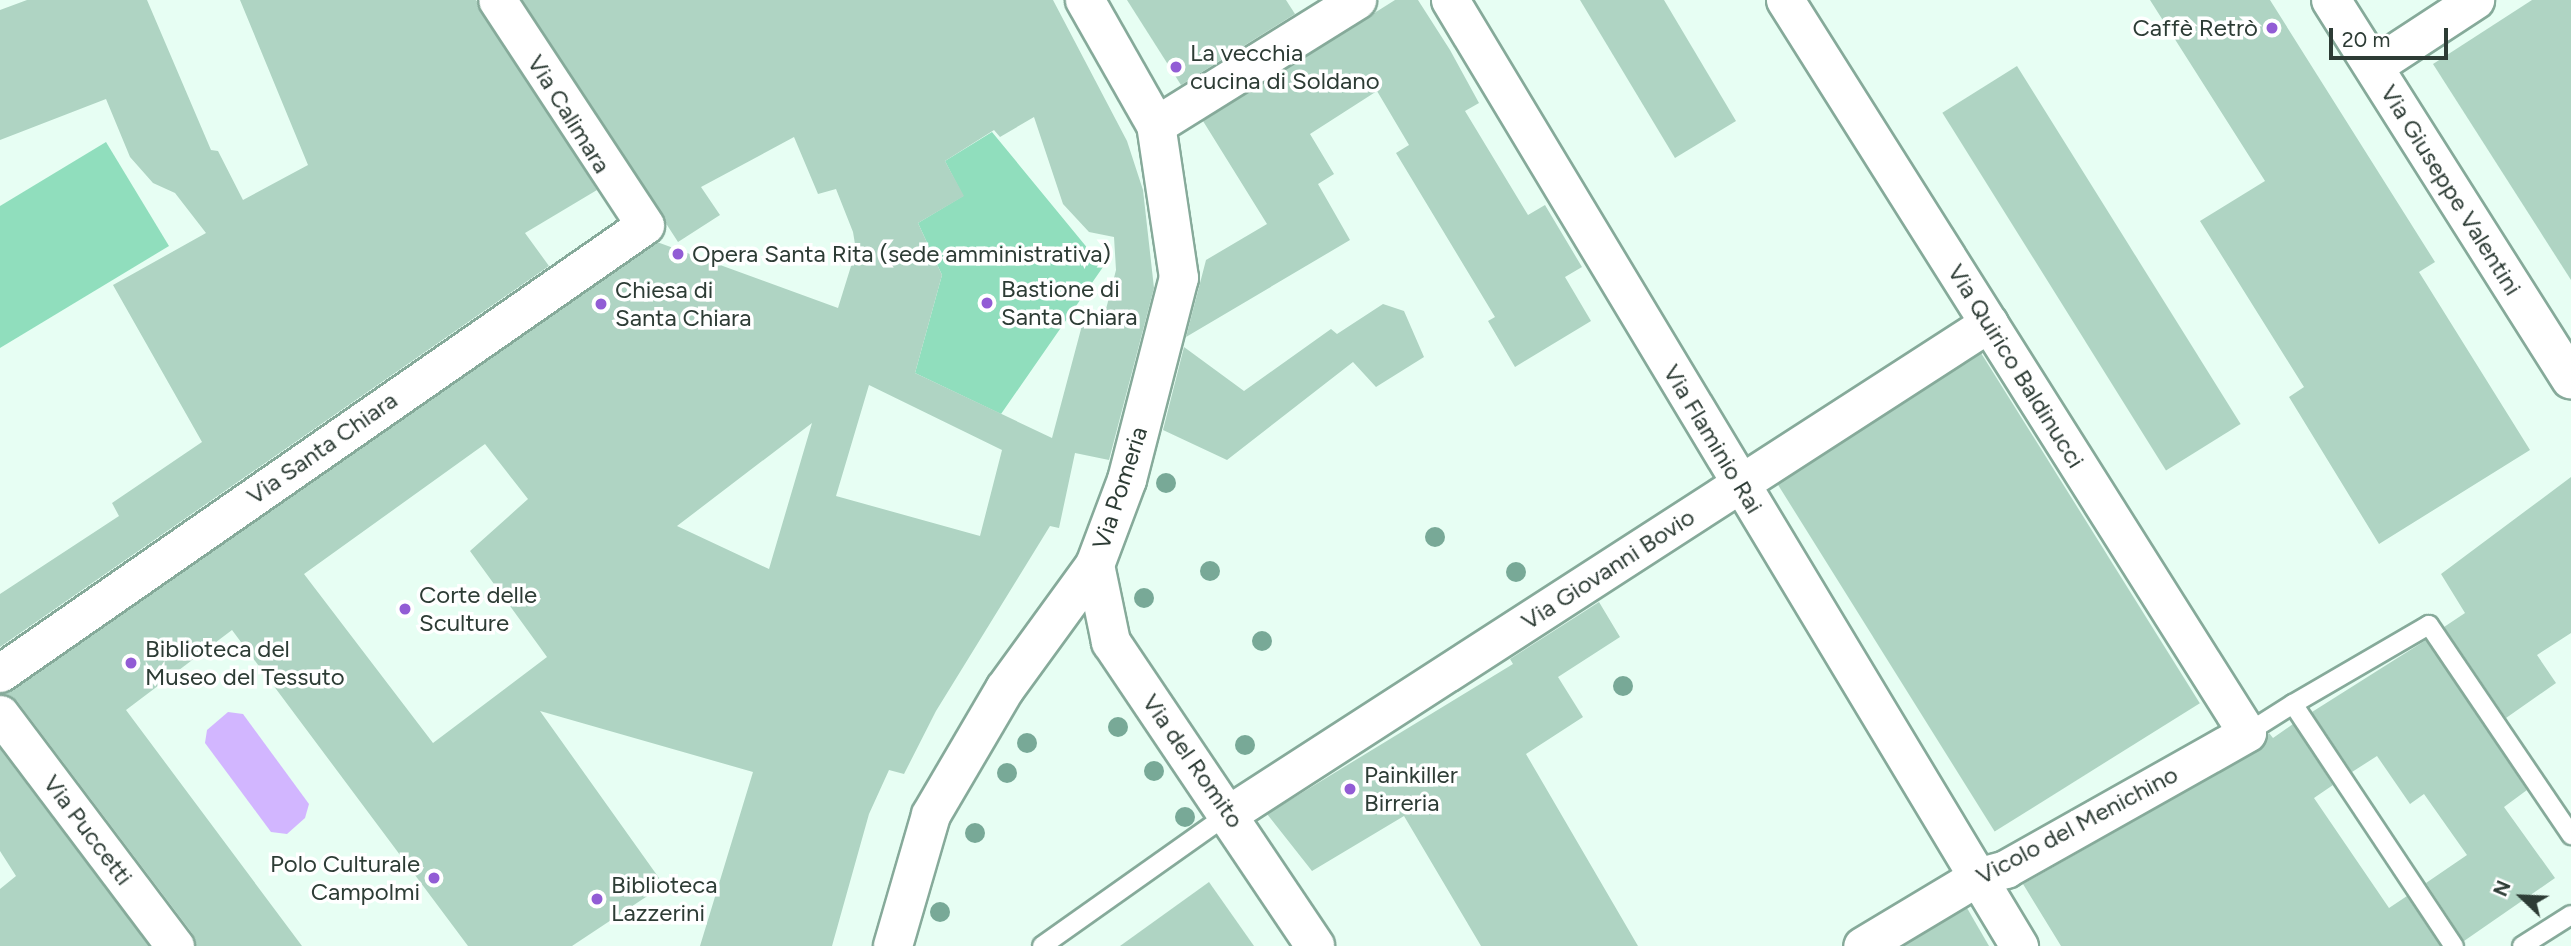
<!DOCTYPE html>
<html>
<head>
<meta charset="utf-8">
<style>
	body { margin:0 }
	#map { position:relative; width:2571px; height:946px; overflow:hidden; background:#e7fef3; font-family:Figtree,sans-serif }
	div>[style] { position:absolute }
	.green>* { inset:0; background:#90debd }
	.water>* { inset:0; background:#d2b6ff }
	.building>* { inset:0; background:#afd4c3; transform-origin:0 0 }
	.roads { filter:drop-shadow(2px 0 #86aa9a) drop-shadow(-2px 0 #86aa9a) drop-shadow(0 2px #86aa9a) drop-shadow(0 -2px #86aa9a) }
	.service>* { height:18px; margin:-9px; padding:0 9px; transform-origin:9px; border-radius:9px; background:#fff }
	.minor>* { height:37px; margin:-18.5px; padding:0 18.5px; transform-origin:18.5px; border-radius:18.5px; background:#fff }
	.tertiary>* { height:38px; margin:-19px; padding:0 19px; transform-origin:19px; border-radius:19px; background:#fff }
	.trees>* { width:20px; height:20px; margin:-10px; border-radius:50%; background:#78a997 }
	.dots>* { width:19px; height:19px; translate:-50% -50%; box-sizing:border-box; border:4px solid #fff; border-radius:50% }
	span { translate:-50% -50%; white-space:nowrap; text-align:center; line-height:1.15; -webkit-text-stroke:7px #fff; paint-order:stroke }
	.poi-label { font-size:24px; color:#2d3c35 }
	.right { translate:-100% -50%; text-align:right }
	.left { translate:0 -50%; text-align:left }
	.street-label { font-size:24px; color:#2d3c35 }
	.north { position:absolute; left:2487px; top:862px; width:70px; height:70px; -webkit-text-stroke:5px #fff; paint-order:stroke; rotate:293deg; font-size:19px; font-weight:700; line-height:28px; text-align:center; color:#2d3c35 }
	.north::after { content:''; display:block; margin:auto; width:24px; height:32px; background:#2d3c35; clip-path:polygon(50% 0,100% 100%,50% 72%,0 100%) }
	.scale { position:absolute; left:2329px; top:28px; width:119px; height:32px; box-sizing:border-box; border:4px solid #2d3c35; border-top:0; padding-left:9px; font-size:21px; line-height:24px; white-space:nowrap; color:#2d3c35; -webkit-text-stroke:5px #fff; paint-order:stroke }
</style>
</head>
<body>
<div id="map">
	<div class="green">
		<i style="clip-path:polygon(992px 132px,1103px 267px,1001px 414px,915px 373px,942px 275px,918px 223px,963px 196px,945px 161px)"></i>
		<i style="clip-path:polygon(106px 142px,169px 246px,0 348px,0 206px)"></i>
	</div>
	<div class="water">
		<i style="clip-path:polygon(228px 712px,243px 714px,309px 804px,305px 818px,287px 834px,271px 832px,205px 743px,207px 730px)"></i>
	</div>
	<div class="building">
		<i style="clip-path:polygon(27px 0,147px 0,211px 150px,218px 151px,243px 200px,308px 165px,240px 0,476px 0,597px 190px,525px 233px,549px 266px,0 647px,0 594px,119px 516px,112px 503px,202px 442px,113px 285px,206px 233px,175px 193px,153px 183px,130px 157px,106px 99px,0 140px,0 10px)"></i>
		<i style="clip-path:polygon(evenodd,522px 0,1053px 0,1127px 141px,1143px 190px,1154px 288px,1109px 460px,1075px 453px,1059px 528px,1050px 526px,936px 711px,904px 774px,889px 770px,869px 814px,832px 946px,700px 946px,753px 772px,540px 711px,664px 885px,572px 946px,468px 946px,232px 630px,126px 710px,302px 946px,196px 946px,192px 933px,17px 701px,2px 694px,657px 242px,838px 308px,856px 250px,853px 232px,836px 189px,818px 194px,794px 137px,701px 187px,720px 215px,678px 242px,522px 0,1034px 117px,1063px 204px,1089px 232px,1114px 237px,1116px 270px,1103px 321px,1085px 314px,1052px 438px,915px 373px,942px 275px,918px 223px,964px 196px,945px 161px,994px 130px,1000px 137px,1034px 117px,522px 0,869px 385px,1002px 450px,980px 536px,836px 496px,869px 385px,522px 0,812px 423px,769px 569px,677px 526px,812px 423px,522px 0,485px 444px,528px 499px,470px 551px,547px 657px,433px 743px,304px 574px,485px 444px)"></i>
		<i style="clip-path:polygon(1127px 0,1286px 0,1295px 14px,1181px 85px)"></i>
		<i style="clip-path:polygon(1395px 0,1418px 0,1450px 50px,1479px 103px,1465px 111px,1528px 215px,1545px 205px,1582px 267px,1565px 277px,1591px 321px,1515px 367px,1488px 321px,1495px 317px,1396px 153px,1409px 145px,1377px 91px,1310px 134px,1334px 174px,1318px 184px,1350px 240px,1186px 337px,1206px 260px,1267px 224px,1203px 121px)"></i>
		<i style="clip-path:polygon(1580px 0,1664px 0,1736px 121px,1675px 158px)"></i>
		<i style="clip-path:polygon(2150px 0,2270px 0,2435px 262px,2419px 272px,2530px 450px,2379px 544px,2289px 397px,2304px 387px,2200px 221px,2265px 181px)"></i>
		<i style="clip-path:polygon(2532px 0,2571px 0,2571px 280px,2433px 64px)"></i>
		<i style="left:2017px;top:66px;width:422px;height:88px;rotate:58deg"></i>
		<i style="clip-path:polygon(1383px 304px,1404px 311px,1424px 357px,1376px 387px,1353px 362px,1227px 460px,1163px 430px,1184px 347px,1244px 391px,1331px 329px,1337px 334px)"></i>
		<i style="left:1981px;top:353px;width:413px;height:242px;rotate:58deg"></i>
		<i style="clip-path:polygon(2571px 477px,2571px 633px,2537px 655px,2556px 683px,2506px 718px,2444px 627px,2465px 613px,2441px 574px)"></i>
		<i style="clip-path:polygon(1599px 602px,1620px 637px,1558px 677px,1583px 717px,1526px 754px,1638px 946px,1481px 946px,1404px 816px,1312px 871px,1267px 814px,1513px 664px,1510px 659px)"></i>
		<i style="clip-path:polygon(2426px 640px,2527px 790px,2504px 807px,2555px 878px,2464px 941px,2426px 883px,2467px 855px,2424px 794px,2410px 804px,2377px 756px,2352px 772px,2312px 712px)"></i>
		<i style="clip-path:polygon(2293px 724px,2333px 785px,2314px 798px,2389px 908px,2407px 896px,2440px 946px,2061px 946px,2023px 884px,2257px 751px,2269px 733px,2273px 738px)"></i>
		<i style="clip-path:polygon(0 749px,149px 946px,0 946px,0 889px,16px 876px,0 851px)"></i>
		<i style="clip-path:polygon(1209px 882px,1254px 946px,1120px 946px)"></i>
		<i style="clip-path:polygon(1967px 908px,1989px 946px,1903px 946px)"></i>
	</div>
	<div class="roads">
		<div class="service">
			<i style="left:2293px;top:704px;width:157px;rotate:-30.2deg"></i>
			<i style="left:2429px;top:625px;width:254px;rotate:55.9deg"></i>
			<i style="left:2247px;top:733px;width:54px;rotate:-32.2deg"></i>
			<i style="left:2293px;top:704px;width:291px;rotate:56.4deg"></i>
			<i style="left:1042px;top:946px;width:227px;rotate:-35.3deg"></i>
			<i style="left:2522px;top:946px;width:58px;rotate:-32.3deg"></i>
		</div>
		<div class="minor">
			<i style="left:1450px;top:0;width:1104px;rotate:58.97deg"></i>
			<i style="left:1785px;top:0;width:866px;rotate:57.78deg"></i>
			<i style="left:2247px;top:733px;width:277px;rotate:150.6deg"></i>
			<i style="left:2006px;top:869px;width:28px;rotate:165deg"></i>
			<i style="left:1979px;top:876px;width:136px;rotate:149.1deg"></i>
			<i style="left:2374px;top:66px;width:121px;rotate:-33.2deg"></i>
			<i style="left:1156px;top:125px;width:237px;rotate:-31.9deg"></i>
			<i style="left:0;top:673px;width:785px;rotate:-34.78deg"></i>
			<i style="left:645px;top:225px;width:269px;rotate:-123.3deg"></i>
			<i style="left:0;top:714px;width:291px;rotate:53deg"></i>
			<i style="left:1227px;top:815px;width:907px;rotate:-32.85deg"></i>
		</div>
		<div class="tertiary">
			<i style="left:2331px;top:0;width:449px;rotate:57.7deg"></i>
			<i style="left:1095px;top:565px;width:79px;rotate:78.3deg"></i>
			<i style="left:1111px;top:642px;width:366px;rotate:56.1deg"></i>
			<i style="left:893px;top:946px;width:136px;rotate:-73.8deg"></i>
			<i style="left:931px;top:815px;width:146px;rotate:-59.6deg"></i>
			<i style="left:1005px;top:689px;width:153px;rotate:-54deg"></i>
			<i style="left:1095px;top:565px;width:91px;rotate:-69.4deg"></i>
			<i style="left:1127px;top:480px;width:209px;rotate:-75.6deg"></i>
			<i style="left:1179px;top:278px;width:155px;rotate:-98.5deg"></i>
			<i style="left:1156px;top:125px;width:144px;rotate:-119.6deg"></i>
		</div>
	</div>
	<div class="trees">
		<i style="left:1166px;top:483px"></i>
		<i style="left:1435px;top:537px"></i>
		<i style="left:1210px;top:571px"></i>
		<i style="left:1516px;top:572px"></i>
		<i style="left:1144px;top:598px"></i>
		<i style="left:1262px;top:641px"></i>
		<i style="left:1623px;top:686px"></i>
		<i style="left:1118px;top:727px"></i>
		<i style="left:1027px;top:743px"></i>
		<i style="left:1245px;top:745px"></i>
		<i style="left:1154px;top:771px"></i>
		<i style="left:1007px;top:773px"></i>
		<i style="left:1185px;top:817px"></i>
		<i style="left:975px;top:833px"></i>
		<i style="left:940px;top:912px"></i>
	</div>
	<div class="dots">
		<i style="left:2272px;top:28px;background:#925cd5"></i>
		<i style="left:1176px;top:67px;background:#925cd5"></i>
		<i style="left:678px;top:254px;background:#925cd5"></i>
		<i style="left:987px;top:303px;background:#925cd5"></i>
		<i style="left:601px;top:304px;background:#925cd5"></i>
		<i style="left:405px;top:609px;background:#925cd5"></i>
		<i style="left:131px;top:663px;background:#925cd5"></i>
		<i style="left:1350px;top:789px;background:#925cd5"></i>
		<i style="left:434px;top:878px;background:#925cd5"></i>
		<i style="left:597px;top:899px;background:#925cd5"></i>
	</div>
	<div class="poi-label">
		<span class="right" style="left:2258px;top:28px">Caffè Retrò</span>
		<span class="left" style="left:1190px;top:67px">La vecchia<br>cucina di Soldano</span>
		<span class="left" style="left:692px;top:254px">Opera Santa Rita (sede amministrativa)</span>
		<span class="left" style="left:1001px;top:303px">Bastione di<br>Santa Chiara</span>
		<span class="left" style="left:615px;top:304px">Chiesa di<br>Santa Chiara</span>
		<span class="left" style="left:419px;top:609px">Corte delle<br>Sculture</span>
		<span class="left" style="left:145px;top:663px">Biblioteca del<br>Museo del Tessuto</span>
		<span class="left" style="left:1364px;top:789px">Painkiller<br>Birreria</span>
		<span class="right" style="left:420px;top:878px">Polo Culturale<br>Campolmi</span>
		<span class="left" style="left:611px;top:899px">Biblioteca<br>Lazzerini</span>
	</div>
	<div class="street-label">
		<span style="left:569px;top:114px;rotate:58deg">Via Calimara</span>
		<span style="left:2451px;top:190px;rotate:58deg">Via Giuseppe Valentini</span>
		<span style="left:2016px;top:366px;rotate:58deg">Via Quirico Baldinucci</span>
		<span style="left:1713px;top:439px;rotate:59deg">Via Flaminio Rai</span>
		<span style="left:322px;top:448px;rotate:-35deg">Via Santa Chiara</span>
		<span style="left:1120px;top:488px;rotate:-72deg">Via Pomeria</span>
		<span style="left:1608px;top:569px;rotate:-33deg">Via Giovanni Bovio</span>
		<span style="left:1193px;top:761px;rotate:55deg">Via del Romito</span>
		<span style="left:2077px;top:825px;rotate:-28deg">Vicolo del Menichino</span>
		<span style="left:88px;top:830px;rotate:53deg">Via Puccetti</span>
	</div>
	<div class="north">N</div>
	<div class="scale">20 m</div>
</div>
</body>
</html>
